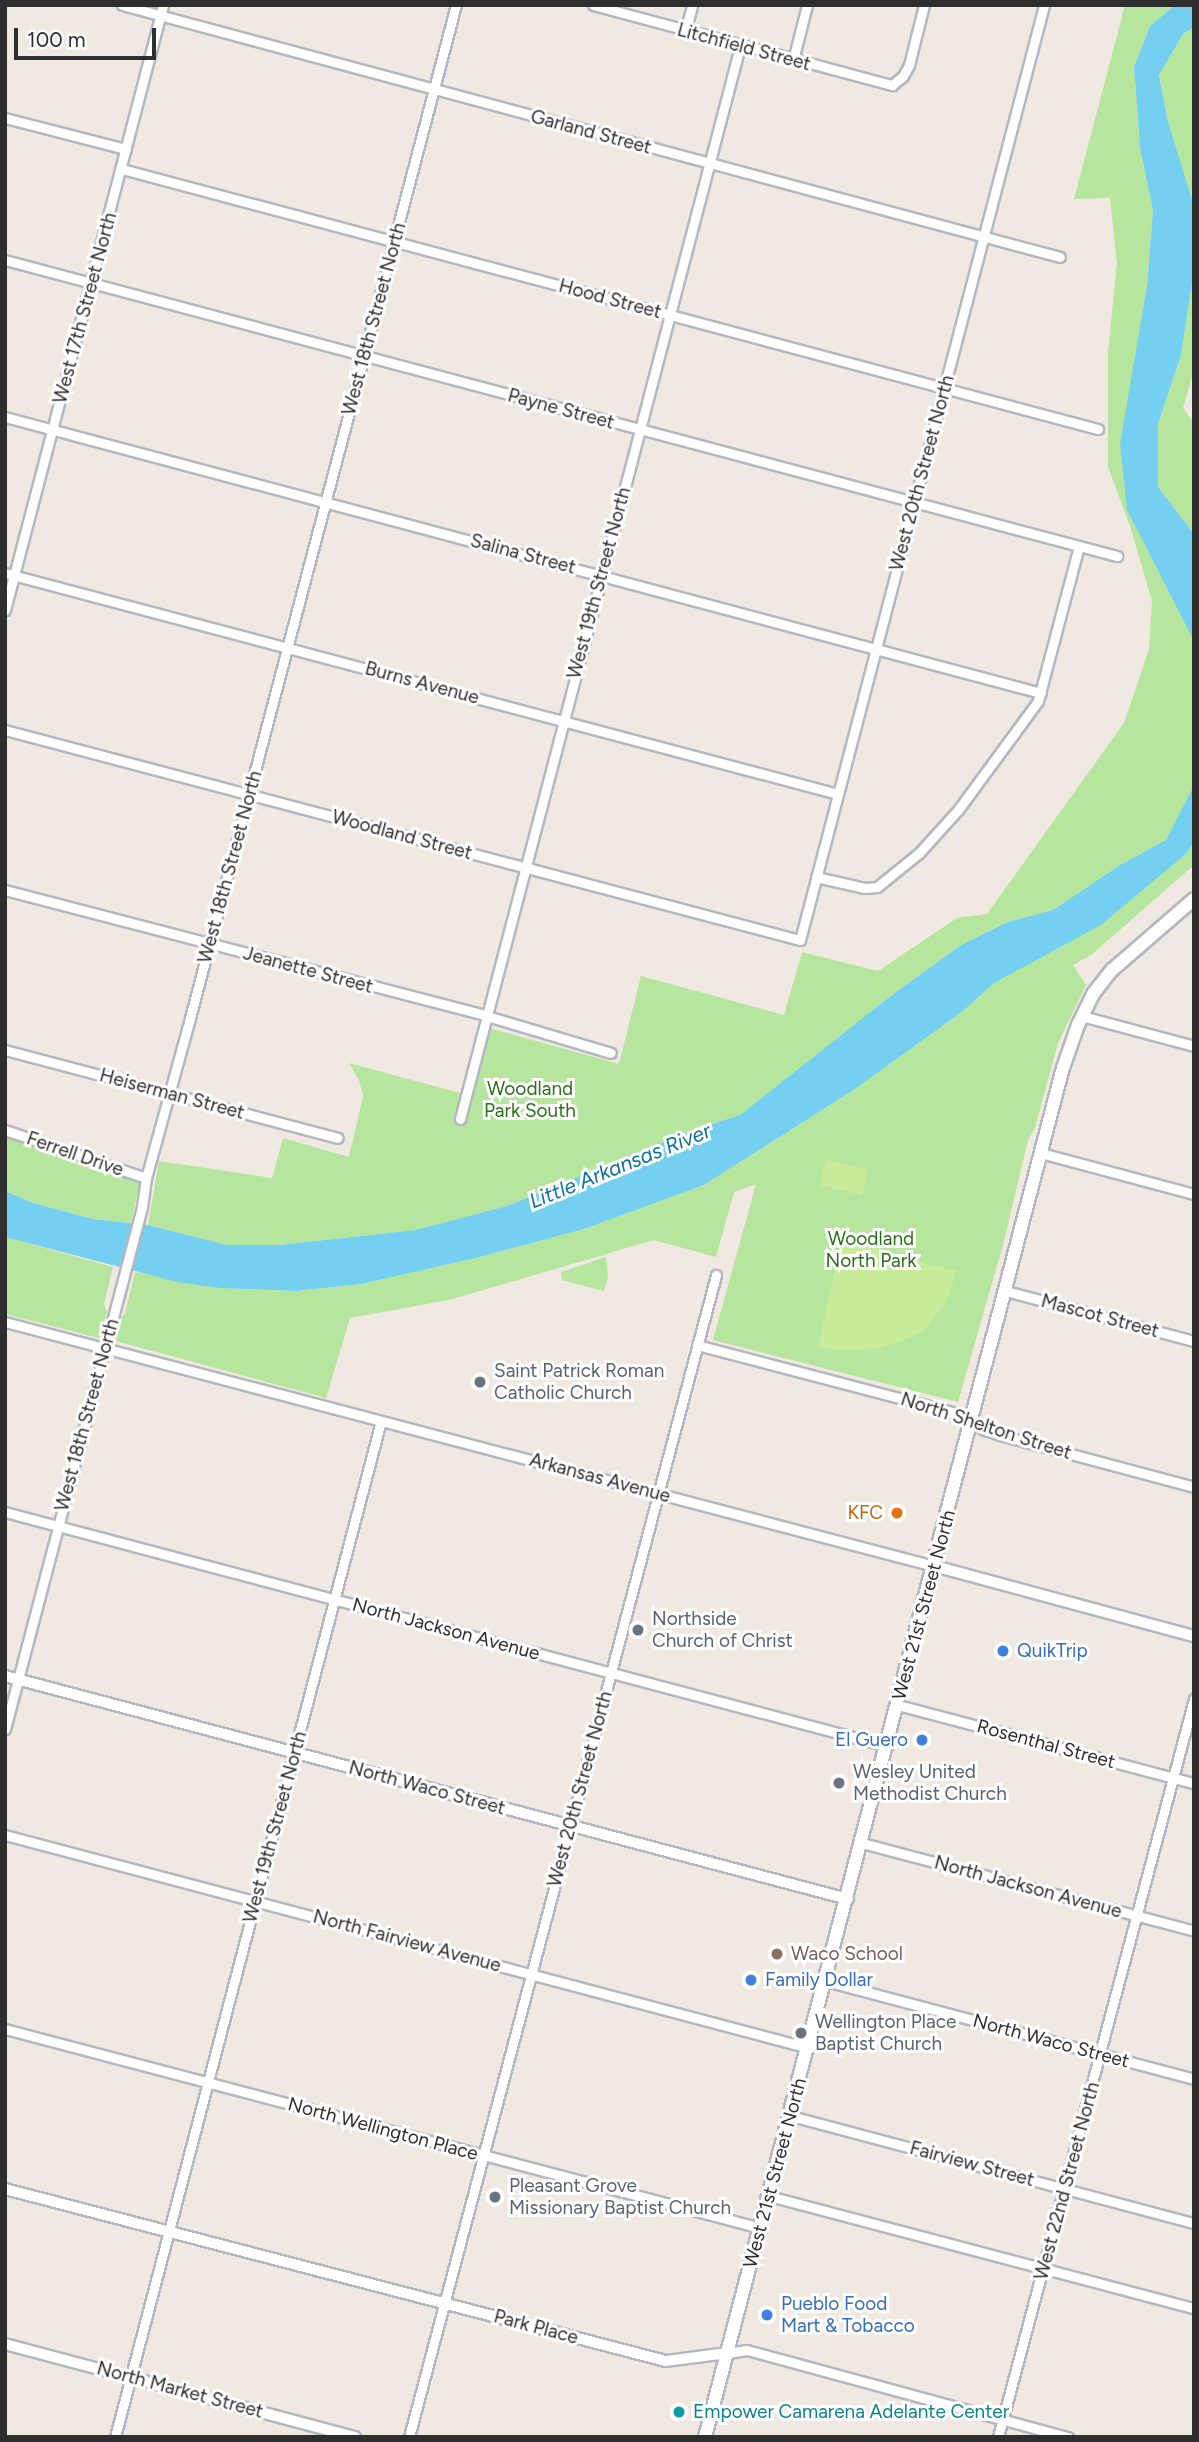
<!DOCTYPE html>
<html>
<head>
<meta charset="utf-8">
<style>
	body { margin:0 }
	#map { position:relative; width:1199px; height:2442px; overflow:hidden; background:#efe9e1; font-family:Figtree,sans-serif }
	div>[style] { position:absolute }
	.green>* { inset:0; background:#b6e59e }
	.pitch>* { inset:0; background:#c9ec9a; transform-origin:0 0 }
	.water>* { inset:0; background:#75cff0 }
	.roads { filter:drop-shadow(2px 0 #b4b7c1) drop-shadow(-2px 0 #b4b7c1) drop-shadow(0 2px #b4b7c1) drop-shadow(0 -2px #b4b7c1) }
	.minor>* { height:9px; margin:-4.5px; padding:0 4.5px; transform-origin:4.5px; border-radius:4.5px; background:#fff }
	.tertiary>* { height:10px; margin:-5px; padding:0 5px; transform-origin:5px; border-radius:5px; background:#fff }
	.secondary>* { height:12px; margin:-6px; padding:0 6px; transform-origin:6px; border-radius:6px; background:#fff }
	.dots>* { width:19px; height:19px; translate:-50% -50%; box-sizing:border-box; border:4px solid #fff; border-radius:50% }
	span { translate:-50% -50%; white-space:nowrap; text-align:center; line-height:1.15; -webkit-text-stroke:6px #fff; paint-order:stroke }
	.street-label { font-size:19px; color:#2e2e2e }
	.park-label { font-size:19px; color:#2c6e1b }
	.worship-label { font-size:19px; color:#5b616d }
	.left { translate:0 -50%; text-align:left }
	.food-label { font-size:19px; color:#c56008 }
	.right { translate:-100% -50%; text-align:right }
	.shop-label { font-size:19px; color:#366cbe }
	.education-label { font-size:19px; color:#785e54 }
	.culture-label { font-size:19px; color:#0d838f }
	.water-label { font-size:21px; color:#0d6fa3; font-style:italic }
	.frame { position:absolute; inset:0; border:7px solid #2e2e2e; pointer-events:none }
	.scale { position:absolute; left:14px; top:28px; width:142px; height:32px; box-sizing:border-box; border:4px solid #2e2e2e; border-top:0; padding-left:9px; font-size:21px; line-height:24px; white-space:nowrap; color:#2e2e2e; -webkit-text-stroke:5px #fff; paint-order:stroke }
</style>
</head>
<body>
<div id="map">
	<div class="green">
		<i style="clip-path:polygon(1125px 5px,1175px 5px,1150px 26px,1134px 67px,1140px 148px,1153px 210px,1147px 286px,1134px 365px,1166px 585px,1194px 641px,1194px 785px,1166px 840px,1120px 865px,1053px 910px,1008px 922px,961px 945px,888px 998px,740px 1115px,690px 1131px,507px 1206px,417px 1230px,279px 1245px,227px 1245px,148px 1225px,159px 1161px,272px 1178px,283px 1138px,349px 1157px,363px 1096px,359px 1080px,349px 1063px,471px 1096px,489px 1028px,619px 1064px,641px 976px,784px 1015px,802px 952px,878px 971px,957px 918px,987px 914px,1124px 723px,1149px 649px,1152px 601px,1130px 526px,1108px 467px,1108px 353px,1117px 263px,1110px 198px,1074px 199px)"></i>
		<i style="clip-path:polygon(1194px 27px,1194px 370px,1183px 408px,1194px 423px,1194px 534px,1158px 487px,1158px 424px,1181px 355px,1168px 122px,1159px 74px,1183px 34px)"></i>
		<i style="clip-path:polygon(1194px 841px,1194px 865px,1091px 955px,1073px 965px,1086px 985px,1058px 1043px,1035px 1128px,1028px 1140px,1003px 1245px,958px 1402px,713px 1340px,756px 1184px,734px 1192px,716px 1257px,654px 1240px,449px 1300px,350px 1318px,326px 1398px,116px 1341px,119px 1321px,125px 1313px,135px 1272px,220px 1288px,296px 1291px,361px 1284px,476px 1258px,584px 1229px,704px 1185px,855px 1089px,963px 1011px,994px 983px,1187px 853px)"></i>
		<i style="clip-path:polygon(5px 1136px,140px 1182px,131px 1223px,93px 1219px,33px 1203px,5px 1191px)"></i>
		<i style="clip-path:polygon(5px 1237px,113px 1267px,104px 1304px,107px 1312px,99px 1338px,5px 1314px)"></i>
		<i style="clip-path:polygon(606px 1257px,608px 1277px,604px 1291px,562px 1280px,561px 1272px)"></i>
	</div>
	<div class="pitch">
		<i style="left:826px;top:1160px;width:43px;height:26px;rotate:13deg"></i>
		<i style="clip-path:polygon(851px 1238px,881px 1246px,885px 1253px,957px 1271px,946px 1302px,922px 1333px,880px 1348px,842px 1350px,818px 1347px,841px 1243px)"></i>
	</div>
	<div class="water">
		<i style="clip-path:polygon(1175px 5px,1194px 5px,1194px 27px,1183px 34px,1159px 75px,1168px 122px,1193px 203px,1194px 268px,1181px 355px,1158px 424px,1158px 487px,1194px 534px,1194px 641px,1127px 510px,1120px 444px,1147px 286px,1153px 210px,1140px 148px,1134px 67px,1150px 26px)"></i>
		<i style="clip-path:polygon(1194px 785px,1194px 841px,1187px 853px,1101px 925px,994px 983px,963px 1011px,855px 1089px,704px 1185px,584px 1229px,476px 1258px,361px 1284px,296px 1291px,220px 1288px,177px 1282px,5px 1237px,5px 1191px,33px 1203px,93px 1219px,148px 1225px,227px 1245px,279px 1245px,416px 1230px,507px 1206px,690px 1131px,740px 1115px,888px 998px,961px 945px,1008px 922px,1053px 910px,1120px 865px,1166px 840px)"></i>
	</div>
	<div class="roads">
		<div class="minor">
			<i style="left:122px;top:5px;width:971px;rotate:15.04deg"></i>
			<i style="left:593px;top:5px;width:310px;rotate:15deg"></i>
			<i style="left:892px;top:85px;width:14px;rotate:-39deg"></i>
			<i style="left:903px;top:76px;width:13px;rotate:-61deg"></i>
			<i style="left:909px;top:65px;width:62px;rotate:-76deg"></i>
			<i style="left:685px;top:32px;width:28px;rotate:-75deg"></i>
			<i style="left:793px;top:60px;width:57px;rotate:-75.7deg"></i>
			<i style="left:5px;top:118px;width:125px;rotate:14.4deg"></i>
			<i style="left:122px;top:169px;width:1010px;rotate:14.92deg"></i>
			<i style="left:5px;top:260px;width:1151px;rotate:14.91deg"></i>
			<i style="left:5px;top:417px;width:1072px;rotate:14.92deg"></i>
			<i style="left:5px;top:573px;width:862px;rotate:14.86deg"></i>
			<i style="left:5px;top:610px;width:625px;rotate:-75.36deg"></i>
			<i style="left:5px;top:730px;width:822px;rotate:14.8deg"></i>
			<i style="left:800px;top:940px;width:966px;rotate:-75.37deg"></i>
			<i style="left:816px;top:877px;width:50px;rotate:12.7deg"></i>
			<i style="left:865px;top:888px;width:12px;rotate:-5deg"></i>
			<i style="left:877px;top:887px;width:54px;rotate:-39deg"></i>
			<i style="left:919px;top:853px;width:58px;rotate:-47.8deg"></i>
			<i style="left:958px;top:810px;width:135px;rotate:-53.7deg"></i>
			<i style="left:1038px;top:701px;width:160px;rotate:-75.2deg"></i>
			<i style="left:5px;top:890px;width:498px;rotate:14.6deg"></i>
			<i style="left:487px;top:1016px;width:129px;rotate:16.6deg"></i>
			<i style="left:1082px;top:1016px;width:116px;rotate:15deg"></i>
			<i style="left:5px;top:1050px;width:344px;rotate:14.8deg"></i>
			<i style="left:460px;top:1119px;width:1109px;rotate:-75.37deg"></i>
			<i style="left:5px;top:1130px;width:149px;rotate:18.8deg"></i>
			<i style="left:1041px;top:1153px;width:158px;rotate:15deg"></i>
			<i style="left:1006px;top:1291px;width:195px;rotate:14.9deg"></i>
			<i style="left:5px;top:1322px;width:961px;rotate:14.72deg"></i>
			<i style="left:697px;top:1345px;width:272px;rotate:14.7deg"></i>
			<i style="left:960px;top:1414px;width:30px;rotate:33deg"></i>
			<i style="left:985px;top:1430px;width:16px;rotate:18deg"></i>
			<i style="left:1000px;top:1435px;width:201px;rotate:15deg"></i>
			<i style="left:5px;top:1512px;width:913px;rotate:14.86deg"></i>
			<i style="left:898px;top:1705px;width:306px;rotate:14.8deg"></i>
			<i style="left:5px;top:1729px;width:540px;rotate:-75.29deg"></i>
			<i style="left:142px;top:1207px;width:29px;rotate:-82deg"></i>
			<i style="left:146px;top:1178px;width:166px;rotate:-74.6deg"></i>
			<i style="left:190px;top:1018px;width:1047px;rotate:-75.29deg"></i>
			<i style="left:5px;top:1835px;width:832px;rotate:14.84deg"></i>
			<i style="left:862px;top:1843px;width:343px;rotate:14.8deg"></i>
			<i style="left:826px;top:1981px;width:381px;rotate:14.9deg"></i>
			<i style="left:5px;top:2029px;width:782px;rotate:14.75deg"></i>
			<i style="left:791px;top:2116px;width:417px;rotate:14.9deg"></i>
			<i style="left:769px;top:2196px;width:440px;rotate:14.8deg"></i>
			<i style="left:728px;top:2353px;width:19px;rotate:-9deg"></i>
			<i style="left:747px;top:2350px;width:333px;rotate:15.2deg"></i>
			<i style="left:115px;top:2437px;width:1050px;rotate:-75.33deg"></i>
			<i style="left:409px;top:2437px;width:1202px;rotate:-75.2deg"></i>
			<i style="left:998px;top:2437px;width:764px;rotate:-75.13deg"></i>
		</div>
		<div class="tertiary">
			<i style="left:934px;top:1566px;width:269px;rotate:15.1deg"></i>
			<i style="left:5px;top:1676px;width:872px;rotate:14.82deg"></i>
			<i style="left:5px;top:2189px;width:683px;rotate:14.59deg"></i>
			<i style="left:666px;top:2361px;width:63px;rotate:-7.4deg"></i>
			<i style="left:5px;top:2344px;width:362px;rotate:14.9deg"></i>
		</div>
		<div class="secondary">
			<i style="left:705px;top:2437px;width:1415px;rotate:-75.35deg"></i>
			<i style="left:1063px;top:1068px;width:46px;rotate:-70.8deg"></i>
			<i style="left:1078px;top:1025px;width:34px;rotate:-64deg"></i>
			<i style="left:1093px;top:994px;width:31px;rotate:-52deg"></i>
			<i style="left:1112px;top:970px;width:108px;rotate:-40.9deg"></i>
		</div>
	</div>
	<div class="dots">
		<i style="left:480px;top:1382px;background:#6b7280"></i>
		<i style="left:897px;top:1513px;background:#e8710a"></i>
		<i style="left:638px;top:1630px;background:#6b7280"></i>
		<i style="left:1003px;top:1651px;background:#3f7fe0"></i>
		<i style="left:922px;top:1740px;background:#3f7fe0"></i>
		<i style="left:839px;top:1783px;background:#6b7280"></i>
		<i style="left:777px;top:1954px;background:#8d6e63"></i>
		<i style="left:751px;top:1980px;background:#3f7fe0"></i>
		<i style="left:801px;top:2033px;background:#6b7280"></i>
		<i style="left:495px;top:2197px;background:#6b7280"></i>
		<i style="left:767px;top:2315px;background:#3f7fe0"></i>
		<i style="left:679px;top:2412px;background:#0f9aa8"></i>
	</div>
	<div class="street-label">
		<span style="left:744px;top:47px;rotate:15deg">Litchfield Street</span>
		<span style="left:591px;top:132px;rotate:15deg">Garland Street</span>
		<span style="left:610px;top:299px;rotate:15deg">Hood Street</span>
		<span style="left:85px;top:308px;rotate:-75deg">West 17th Street North</span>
		<span style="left:374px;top:319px;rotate:-75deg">West 18th Street North</span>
		<span style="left:561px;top:409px;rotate:15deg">Payne Street</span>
		<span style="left:922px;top:473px;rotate:-75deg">West 20th Street North</span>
		<span style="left:523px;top:554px;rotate:15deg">Salina Street</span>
		<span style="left:599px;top:583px;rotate:-75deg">West 19th Street North</span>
		<span style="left:422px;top:683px;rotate:15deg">Burns Avenue</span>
		<span style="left:402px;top:835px;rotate:15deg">Woodland Street</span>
		<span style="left:230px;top:867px;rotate:-75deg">West 18th Street North</span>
		<span style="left:308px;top:970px;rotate:15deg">Jeanette Street</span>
		<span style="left:172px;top:1094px;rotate:15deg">Heiserman Street</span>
		<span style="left:75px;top:1154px;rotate:19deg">Ferrell Drive</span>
		<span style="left:1100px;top:1316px;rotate:15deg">Mascot Street</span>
		<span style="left:87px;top:1415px;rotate:-75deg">West 18th Street North</span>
		<span style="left:986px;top:1426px;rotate:18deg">North Shelton Street</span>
		<span style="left:600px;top:1478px;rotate:15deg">Arkansas Avenue</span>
		<span style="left:924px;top:1605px;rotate:-75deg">West 21st Street North</span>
		<span style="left:446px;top:1629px;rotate:15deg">North Jackson Avenue</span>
		<span style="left:1046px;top:1744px;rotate:15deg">Rosenthal Street</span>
		<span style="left:427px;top:1788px;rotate:15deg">North Waco Street</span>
		<span style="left:580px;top:1789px;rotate:-75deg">West 20th Street North</span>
		<span style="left:275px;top:1827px;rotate:-75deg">West 19th Street North</span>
		<span style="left:1028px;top:1887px;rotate:15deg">North Jackson Avenue</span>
		<span style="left:407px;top:1941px;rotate:15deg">North Fairview Avenue</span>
		<span style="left:1051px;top:2041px;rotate:15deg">North Waco Street</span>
		<span style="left:383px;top:2129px;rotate:15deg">North Wellington Place</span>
		<span style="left:972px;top:2164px;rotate:15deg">Fairview Street</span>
		<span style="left:775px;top:2173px;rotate:-75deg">West 21st Street North</span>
		<span style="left:1067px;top:2181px;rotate:-75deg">West 22nd Street North</span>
		<span style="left:536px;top:2327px;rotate:15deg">Park Place</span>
		<span style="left:180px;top:2390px;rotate:15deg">North Market Street</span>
	</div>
	<div class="park-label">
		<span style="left:530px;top:1100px">Woodland<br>Park South</span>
		<span style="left:871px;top:1250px">Woodland<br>North Park</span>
	</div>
	<div class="worship-label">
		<span class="left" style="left:494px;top:1382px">Saint Patrick Roman<br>Catholic Church</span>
		<span class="left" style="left:652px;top:1630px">Northside<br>Church of Christ</span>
		<span class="left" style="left:853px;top:1783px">Wesley United<br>Methodist Church</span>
		<span class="left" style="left:815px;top:2033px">Wellington Place<br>Baptist Church</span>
		<span class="left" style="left:509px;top:2197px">Pleasant Grove<br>Missionary Baptist Church</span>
	</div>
	<div class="food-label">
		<span class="right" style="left:883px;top:1513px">KFC</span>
	</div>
	<div class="shop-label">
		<span class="left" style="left:1017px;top:1651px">QuikTrip</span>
		<span class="right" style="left:908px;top:1740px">El Guero</span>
		<span class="left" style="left:765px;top:1980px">Family Dollar</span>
		<span class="left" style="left:781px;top:2315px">Pueblo Food<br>Mart &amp; Tobacco</span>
	</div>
	<div class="education-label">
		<span class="left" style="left:791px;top:1954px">Waco School</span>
	</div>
	<div class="culture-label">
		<span class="left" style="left:693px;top:2412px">Empower Camarena Adelante Center</span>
	</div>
	<div class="water-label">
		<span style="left:620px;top:1166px;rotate:-22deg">Little Arkansas River</span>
	</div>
	<div class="frame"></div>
	<div class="scale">100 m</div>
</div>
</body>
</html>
